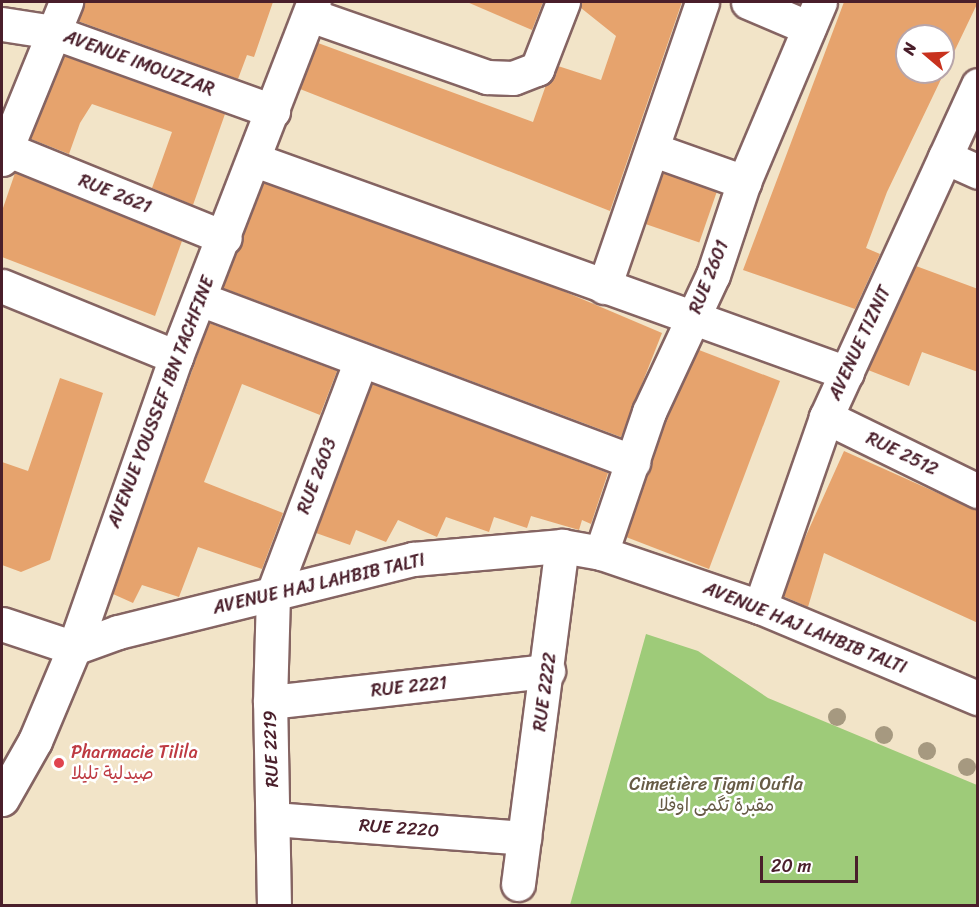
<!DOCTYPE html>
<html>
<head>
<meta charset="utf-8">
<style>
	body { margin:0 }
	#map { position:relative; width:979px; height:907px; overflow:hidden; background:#f2e4c8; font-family:Sriracha,"Playpen Sans Arabic",sans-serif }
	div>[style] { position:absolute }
	.green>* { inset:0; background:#9ecb79 }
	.building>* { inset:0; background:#e6a36d; transform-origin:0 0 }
	.roads { filter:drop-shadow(2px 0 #856462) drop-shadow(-2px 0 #856462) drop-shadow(0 2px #856462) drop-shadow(0 -2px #856462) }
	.minor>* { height:33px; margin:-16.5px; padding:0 16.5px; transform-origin:16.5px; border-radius:16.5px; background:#fff }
	.trees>* { width:18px; height:18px; margin:-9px; border-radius:50%; background:#a69980 }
	.dots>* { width:16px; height:16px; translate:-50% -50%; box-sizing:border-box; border:3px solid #fff; border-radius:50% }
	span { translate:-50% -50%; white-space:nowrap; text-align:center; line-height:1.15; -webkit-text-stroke:5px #fff; paint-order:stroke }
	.street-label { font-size:18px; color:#4a1f2b }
	.health-label { font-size:18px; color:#be3a42 }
	.left { translate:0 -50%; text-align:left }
	.park-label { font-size:18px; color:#675b46 }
	.frame { position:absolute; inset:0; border:3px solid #4a1f2b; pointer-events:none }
	.north { position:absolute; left:895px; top:24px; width:60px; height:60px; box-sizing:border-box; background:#fff; border:2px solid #b7a5aa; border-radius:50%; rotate:289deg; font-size:16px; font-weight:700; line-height:24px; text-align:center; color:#4a1f2b }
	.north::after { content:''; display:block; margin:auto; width:21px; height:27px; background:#c8321e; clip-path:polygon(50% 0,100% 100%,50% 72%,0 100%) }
	.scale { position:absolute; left:760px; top:856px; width:98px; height:27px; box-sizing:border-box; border:3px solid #4a1f2b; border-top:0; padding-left:8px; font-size:18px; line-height:21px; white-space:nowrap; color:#4a1f2b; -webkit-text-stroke:4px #fff; paint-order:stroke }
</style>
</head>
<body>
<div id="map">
	<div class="green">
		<i style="clip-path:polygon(646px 634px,698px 651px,768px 698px,977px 785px,977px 905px,570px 905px)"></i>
	</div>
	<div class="building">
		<i style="clip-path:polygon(84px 2px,273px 2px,254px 57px,247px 55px,238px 79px,78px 21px)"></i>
		<i style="clip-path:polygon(467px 2px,543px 2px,532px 30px)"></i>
		<i style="clip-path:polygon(581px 2px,682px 2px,610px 211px,300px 89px,318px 43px,533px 122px,546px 85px,558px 66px,601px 80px,616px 36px,581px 8px)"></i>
		<i style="clip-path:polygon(evenodd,844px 2px,978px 2px,887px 192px,866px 248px,880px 254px,855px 309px,743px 270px,844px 2px,907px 36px,943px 36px,943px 72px,907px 72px,907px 36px)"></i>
		<i style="clip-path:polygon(64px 56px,225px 114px,193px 205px,152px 188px,172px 132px,92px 104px,80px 123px,69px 154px,31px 139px)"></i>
		<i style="clip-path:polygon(15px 173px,182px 241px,155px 316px,2px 257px,2px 211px)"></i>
		<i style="left:663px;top:173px;width:57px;height:54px;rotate:19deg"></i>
		<i style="clip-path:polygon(264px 183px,556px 288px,662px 333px,621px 437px,223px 288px)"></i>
		<i style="clip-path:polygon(916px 266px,978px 289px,978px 372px,922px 352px,909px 386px,868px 370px)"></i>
		<i style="clip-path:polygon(209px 323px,337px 371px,320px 415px,242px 384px,204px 482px,283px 513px,262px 569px,198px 547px,179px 597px,142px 585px,133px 603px,113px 594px)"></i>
		<i style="clip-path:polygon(699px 350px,780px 381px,709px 569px,626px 537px,666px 419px)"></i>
		<i style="clip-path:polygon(60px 378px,103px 393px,50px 560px,21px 572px,2px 565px,2px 462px,28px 471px)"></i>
		<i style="clip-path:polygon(372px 384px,608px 473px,591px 524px,582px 520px,579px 530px,531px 516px,527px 528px,494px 517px,489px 532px,446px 517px,437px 537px,398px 520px,386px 542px,356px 530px,350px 545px,316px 533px)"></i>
		<i style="clip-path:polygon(844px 451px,978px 511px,978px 623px,824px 553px,808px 607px,783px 596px,800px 549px)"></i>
	</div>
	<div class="roads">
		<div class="minor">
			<i style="left:748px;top:2px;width:66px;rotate:23.1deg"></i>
			<i style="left:310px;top:15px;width:188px;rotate:19.3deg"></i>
			<i style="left:487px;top:77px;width:26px;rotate:2deg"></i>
			<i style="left:513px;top:78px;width:26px;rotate:-21deg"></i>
			<i style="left:537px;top:69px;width:72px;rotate:-68.8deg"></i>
			<i style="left:2px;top:24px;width:52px;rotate:8.9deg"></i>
			<i style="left:53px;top:32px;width:234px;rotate:19.8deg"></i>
			<i style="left:6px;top:149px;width:236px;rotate:22.1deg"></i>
			<i style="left:654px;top:150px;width:96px;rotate:19.6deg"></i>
			<i style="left:945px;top:157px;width:36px;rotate:24deg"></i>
			<i style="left:2px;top:159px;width:170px;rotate:-67.8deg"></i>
			<i style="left:255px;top:160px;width:629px;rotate:19.79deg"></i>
			<i style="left:2px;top:286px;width:188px;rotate:22.2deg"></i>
			<i style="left:604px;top:287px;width:301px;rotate:-71deg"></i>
			<i style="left:200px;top:299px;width:463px;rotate:20.6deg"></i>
			<i style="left:826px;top:417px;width:169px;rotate:26deg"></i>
			<i style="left:601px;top:553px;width:149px;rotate:-71.2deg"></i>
			<i style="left:649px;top:412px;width:151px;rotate:-65deg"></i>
			<i style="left:713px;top:275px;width:98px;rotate:-71.6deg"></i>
			<i style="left:744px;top:182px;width:195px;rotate:-67.1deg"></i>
			<i style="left:760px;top:607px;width:201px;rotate:-70.8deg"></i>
			<i style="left:826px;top:417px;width:365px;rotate:-65.4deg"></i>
			<i style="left:2px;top:624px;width:76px;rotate:18.4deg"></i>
			<i style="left:74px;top:648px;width:47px;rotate:-20deg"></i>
			<i style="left:118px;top:632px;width:304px;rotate:-13.9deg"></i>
			<i style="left:413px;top:559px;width:150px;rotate:-5deg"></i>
			<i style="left:562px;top:546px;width:40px;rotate:10deg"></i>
			<i style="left:601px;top:553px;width:168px;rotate:18.8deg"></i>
			<i style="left:760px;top:607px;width:236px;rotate:22.7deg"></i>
			<i style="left:270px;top:702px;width:280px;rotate:-6.4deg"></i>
			<i style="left:2px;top:799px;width:67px;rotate:-60.4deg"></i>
			<i style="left:35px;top:741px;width:101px;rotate:-67.2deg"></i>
			<i style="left:74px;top:648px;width:308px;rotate:-70.7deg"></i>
			<i style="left:176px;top:357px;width:381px;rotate:-68.8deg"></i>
			<i style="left:273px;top:819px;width:252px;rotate:4.3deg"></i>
			<i style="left:518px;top:884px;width:341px;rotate:-82.6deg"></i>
			<i style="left:274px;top:906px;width:204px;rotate:-91.1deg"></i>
			<i style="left:270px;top:702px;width:109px;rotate:-88.4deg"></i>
			<i style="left:273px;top:593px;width:249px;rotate:-69.3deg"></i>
		</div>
	</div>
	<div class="trees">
		<i style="left:837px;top:717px"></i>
		<i style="left:884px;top:735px"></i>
		<i style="left:927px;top:751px"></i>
		<i style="left:967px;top:767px"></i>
	</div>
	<div class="dots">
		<i style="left:59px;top:763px;background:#e0444e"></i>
	</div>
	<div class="street-label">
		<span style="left:139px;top:63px;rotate:20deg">AVENUE IMOUZZAR</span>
		<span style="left:115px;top:194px;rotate:22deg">RUE 2621</span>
		<span style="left:709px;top:277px;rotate:-68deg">RUE 2601</span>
		<span style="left:860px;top:343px;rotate:-65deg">AVENUE TIZNIT</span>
		<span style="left:161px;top:402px;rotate:-69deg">AVENUE YOUSSEF IBN TACHFINE</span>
		<span style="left:902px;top:454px;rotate:26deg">RUE 2512</span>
		<span style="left:317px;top:476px;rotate:-69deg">RUE 2603</span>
		<span style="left:319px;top:584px;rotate:-13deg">AVENUE HAJ LAHBIB TALTI</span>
		<span style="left:805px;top:628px;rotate:22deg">AVENUE HAJ LAHBIB TALTI</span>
		<span style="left:409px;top:687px;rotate:-6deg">RUE 2221</span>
		<span style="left:545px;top:692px;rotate:-82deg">RUE 2222</span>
		<span style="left:271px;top:749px;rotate:-92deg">RUE 2219</span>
		<span style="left:399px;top:828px;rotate:4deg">RUE 2220</span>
	</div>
	<div class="health-label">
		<span class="left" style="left:71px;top:763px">Pharmacie Tilila<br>صيدلية تليلا</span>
	</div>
	<div class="park-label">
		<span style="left:716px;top:795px">Cimetière Tigmi Oufla<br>مقبرة تگمی اوفلا</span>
	</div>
	<div class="frame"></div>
	<div class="north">N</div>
	<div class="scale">20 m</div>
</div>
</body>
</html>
